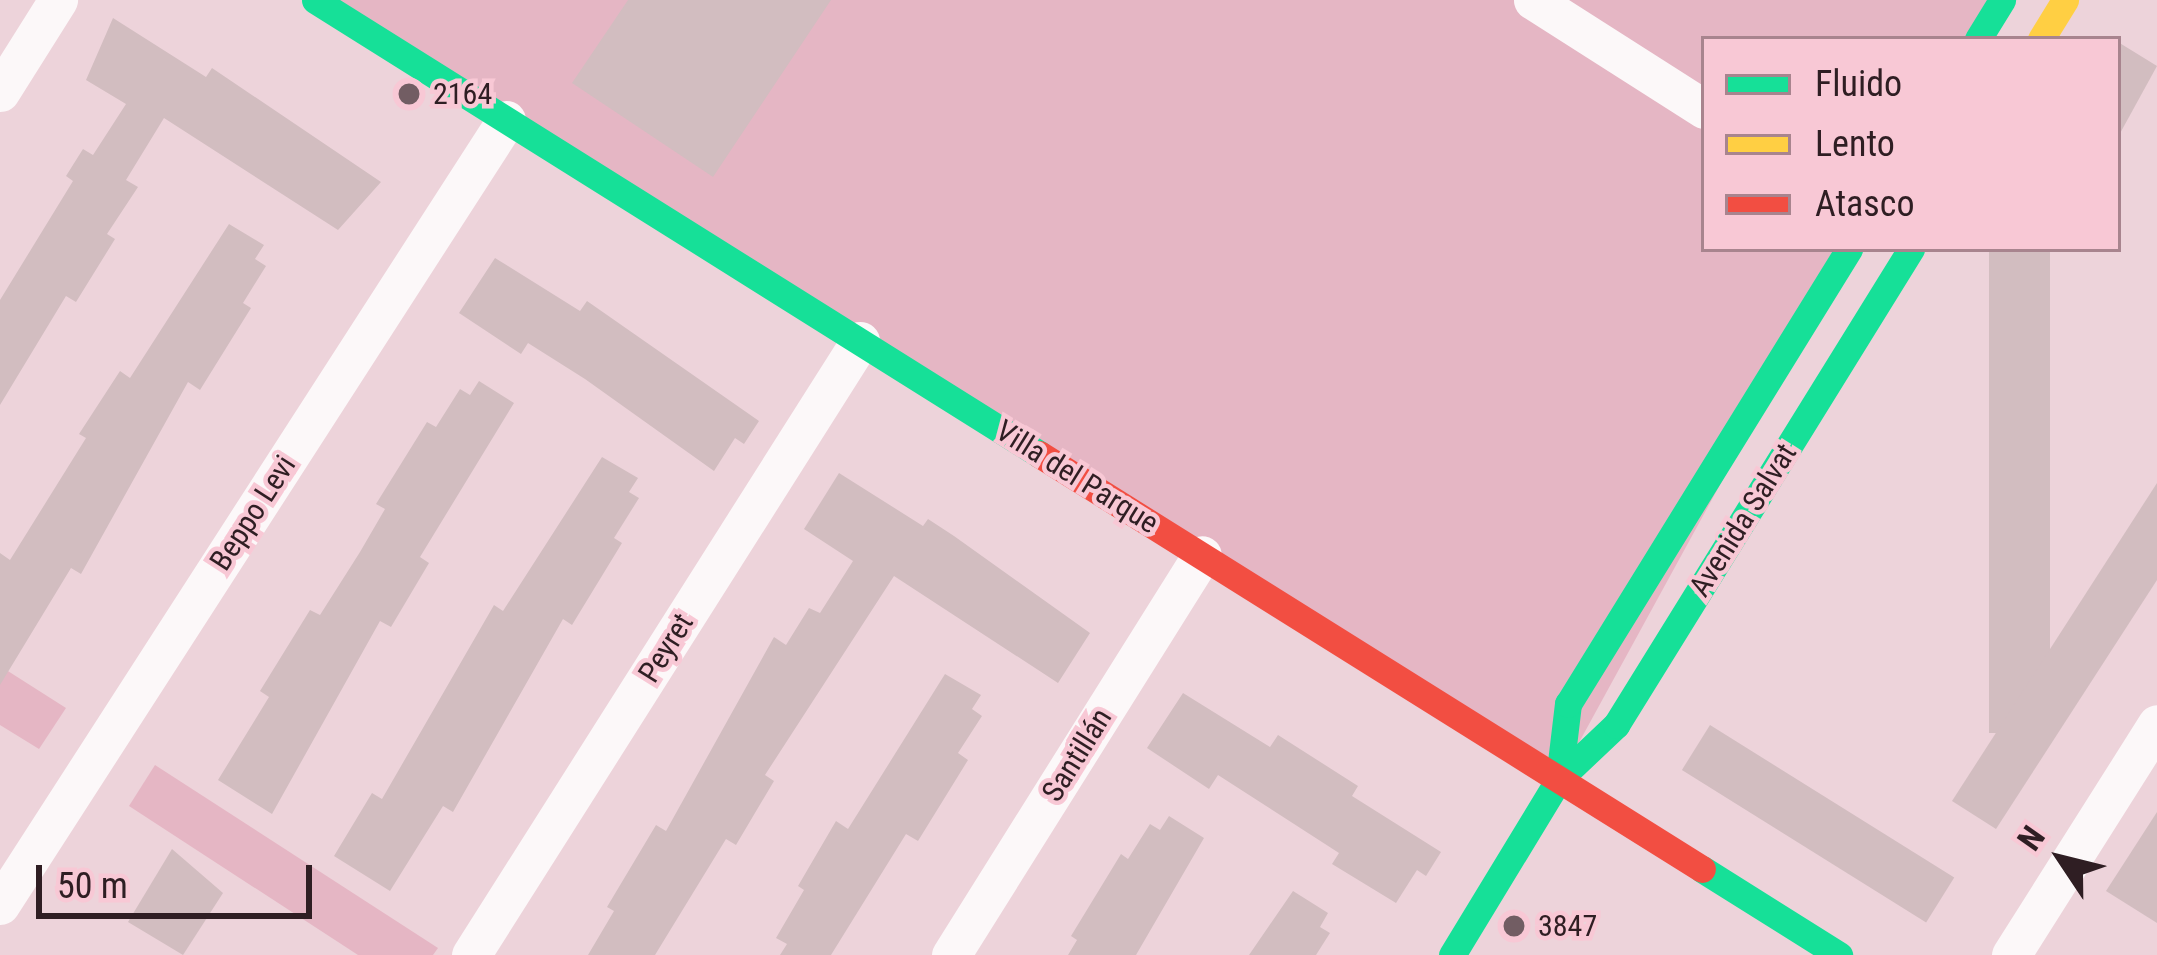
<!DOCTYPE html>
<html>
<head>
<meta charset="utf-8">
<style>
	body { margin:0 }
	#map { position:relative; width:2157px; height:955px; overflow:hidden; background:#edd3da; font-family:"Roboto Condensed",sans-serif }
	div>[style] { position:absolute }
	.green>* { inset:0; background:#e5b6c4 }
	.building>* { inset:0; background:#d2bdc0; transform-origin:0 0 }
	.street>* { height:39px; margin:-19.5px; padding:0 19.5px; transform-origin:19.5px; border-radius:19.5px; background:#fcf8f9 }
	.fast>* { height:27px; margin:-13.5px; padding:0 13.5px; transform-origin:13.5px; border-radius:13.5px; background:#16e098 }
	.slow>* { height:27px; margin:-13.5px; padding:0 13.5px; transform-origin:13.5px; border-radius:13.5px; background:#ffcf43 }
	.jam>* { height:27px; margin:-13.5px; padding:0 13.5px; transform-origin:13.5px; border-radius:13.5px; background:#f24e42 }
	.dots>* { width:33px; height:33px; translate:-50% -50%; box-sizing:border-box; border:6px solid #f8c8d5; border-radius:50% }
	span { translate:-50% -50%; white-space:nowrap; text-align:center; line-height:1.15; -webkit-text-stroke:9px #f8c8d5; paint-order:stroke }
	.poi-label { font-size:30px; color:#2f1e23 }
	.left { translate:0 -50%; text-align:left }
	.street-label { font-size:30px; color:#2f1e23 }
	.legend { position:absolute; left:1701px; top:36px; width:420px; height:216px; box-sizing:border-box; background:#f8c8d5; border:3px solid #a8848e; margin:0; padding:15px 21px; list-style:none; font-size:36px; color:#2f1e23 }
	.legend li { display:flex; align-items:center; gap:24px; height:60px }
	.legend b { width:60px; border:3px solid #a8848e }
	.north { position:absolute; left:2001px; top:799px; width:120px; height:120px; -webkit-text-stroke:9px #f8c8d5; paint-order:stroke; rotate:305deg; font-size:33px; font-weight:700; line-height:48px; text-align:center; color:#2f1e23 }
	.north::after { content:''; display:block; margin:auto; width:42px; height:54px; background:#2f1e23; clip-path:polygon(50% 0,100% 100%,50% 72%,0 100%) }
	.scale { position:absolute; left:36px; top:865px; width:276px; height:54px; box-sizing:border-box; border:6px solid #2f1e23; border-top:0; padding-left:15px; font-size:36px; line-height:42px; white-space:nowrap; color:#2f1e23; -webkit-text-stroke:9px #f8c8d5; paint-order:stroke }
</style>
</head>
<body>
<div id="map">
	<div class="green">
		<i style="clip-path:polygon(315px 0,2002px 0,1978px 39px,1704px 39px,1704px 249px,1849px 249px,1559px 779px)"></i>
		<i style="clip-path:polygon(0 666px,66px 708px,39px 749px,0 725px)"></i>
		<i style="clip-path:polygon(155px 765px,438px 948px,433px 955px,358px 955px,129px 806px)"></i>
	</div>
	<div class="building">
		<i style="clip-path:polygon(628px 0,831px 0,713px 177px,572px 83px)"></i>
		<i style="clip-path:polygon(113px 18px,206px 77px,212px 68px,381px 182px,338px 230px,164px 118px,126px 180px,138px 187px,107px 234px,115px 239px,76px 302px,66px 296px,0 405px,0 300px,73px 181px,66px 176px,83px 149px,93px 155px,126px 104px,86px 80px)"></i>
		<i style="clip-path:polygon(2118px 42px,2157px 66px,2118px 137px)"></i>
		<i style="clip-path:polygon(229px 224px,264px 245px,255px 259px,266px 266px,243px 303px,251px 308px,200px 390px,188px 382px,81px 574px,71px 568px,0 685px,0 553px,10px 560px,86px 438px,79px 434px,120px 371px,130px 378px)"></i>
		<i style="left:1989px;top:249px;width:61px;height:484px"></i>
		<i style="clip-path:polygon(495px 258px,580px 311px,587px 301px,759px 421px,744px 444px,735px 438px,714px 471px,585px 379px,528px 343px,521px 354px,459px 313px)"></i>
		<i style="clip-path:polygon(479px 381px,514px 403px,420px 557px,429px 563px,391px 627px,380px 621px,272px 814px,218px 780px,269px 697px,260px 691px,310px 610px,320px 615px,360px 552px,385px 509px,376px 504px,427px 422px,436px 427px,460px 389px,470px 395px)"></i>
		<i style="clip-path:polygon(602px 457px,638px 478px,629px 492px,639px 498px,614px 538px,622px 543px,572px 625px,563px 619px,453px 812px,443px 806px,390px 891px,334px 856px,372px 793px,382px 799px,494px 605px,503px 611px)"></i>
		<i style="clip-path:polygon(839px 473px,923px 526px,928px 519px,954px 536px,1090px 633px,1058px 683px,894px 576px,765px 775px,774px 781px,736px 845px,726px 839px,655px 955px,588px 955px,614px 911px,607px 907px,656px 825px,666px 831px,774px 637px,786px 645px,809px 608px,820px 613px,853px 561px,804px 529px)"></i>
		<i style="clip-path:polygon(2157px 483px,2157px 580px,1996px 829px,1952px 801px)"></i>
		<i style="clip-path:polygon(945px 674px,981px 695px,972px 709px,982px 716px,958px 753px,968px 760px,918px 841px,906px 834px,831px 955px,780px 955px,787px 944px,776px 938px,804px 890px,798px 886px,836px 821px,848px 829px)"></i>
		<i style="clip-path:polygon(1183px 693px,1270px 747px,1278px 735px,1358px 786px,1352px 796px,1441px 852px,1426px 876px,1417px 870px,1396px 903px,1332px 864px,1339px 853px,1218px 775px,1209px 789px,1147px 748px)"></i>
		<i style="left:1710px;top:725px;width:288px;height:53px;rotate:32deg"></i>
		<i style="clip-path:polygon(2157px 812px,2157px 923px,2106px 891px)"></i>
		<i style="clip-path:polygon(1169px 816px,1204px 838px,1136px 955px,1068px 955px,1077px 940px,1071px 936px,1121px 854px,1128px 859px,1150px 824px,1160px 830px)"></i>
		<i style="clip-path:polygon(172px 849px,223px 893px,183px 955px,128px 922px)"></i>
		<i style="clip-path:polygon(1293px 891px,1328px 913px,1320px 927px,1330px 933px,1316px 955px,1249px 955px)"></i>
	</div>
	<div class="street">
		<i style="left:1533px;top:0;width:203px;rotate:32.5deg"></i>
		<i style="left:0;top:92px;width:109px;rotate:-57.8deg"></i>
		<i style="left:0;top:905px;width:934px;rotate:-57.19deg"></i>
		<i style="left:471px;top:955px;width:727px;rotate:-57.64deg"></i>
		<i style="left:951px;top:955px;width:472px;rotate:-57.9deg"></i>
		<i style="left:2011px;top:955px;width:273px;rotate:-57.7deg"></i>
	</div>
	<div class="fast">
		<i style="left:315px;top:0;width:855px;rotate:32.09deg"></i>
		<i style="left:1978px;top:39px;width:46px;rotate:-58.4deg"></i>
		<i style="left:1559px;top:779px;width:76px;rotate:-83.2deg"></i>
		<i style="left:1568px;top:704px;width:535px;rotate:-58.3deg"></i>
		<i style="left:1702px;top:869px;width:162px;rotate:32.1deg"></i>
		<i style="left:1452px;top:955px;width:206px;rotate:-58.7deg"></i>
		<i style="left:1559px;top:779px;width:79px;rotate:-43.5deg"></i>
		<i style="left:1616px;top:725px;width:560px;rotate:-58.21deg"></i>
	</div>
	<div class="slow">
		<i style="left:2041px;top:39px;width:46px;rotate:-58.4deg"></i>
	</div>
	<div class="jam">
		<i style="left:1039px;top:454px;width:782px;rotate:32.04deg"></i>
	</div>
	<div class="dots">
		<i style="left:409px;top:94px;background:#725d63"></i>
		<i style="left:1514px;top:926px;background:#725d63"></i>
	</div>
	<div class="poi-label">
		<span class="left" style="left:433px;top:94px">2164</span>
		<span class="left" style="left:1538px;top:926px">3847</span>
	</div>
	<div class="street-label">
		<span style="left:1077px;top:477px;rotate:32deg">Villa del Parque</span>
		<span style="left:253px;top:513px;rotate:-57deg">Beppo Levi</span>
		<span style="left:1743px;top:520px;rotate:-58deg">Avenida Salvat</span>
		<span style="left:666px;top:648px;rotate:-58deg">Peyret</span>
		<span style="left:1077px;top:755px;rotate:-58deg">Santillán</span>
	</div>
	<ul class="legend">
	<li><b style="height:15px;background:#16e098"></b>Fluido</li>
	<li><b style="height:15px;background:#ffcf43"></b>Lento</li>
	<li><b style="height:15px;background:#f24e42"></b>Atasco</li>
	</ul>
	<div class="north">N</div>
	<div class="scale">50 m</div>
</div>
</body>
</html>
